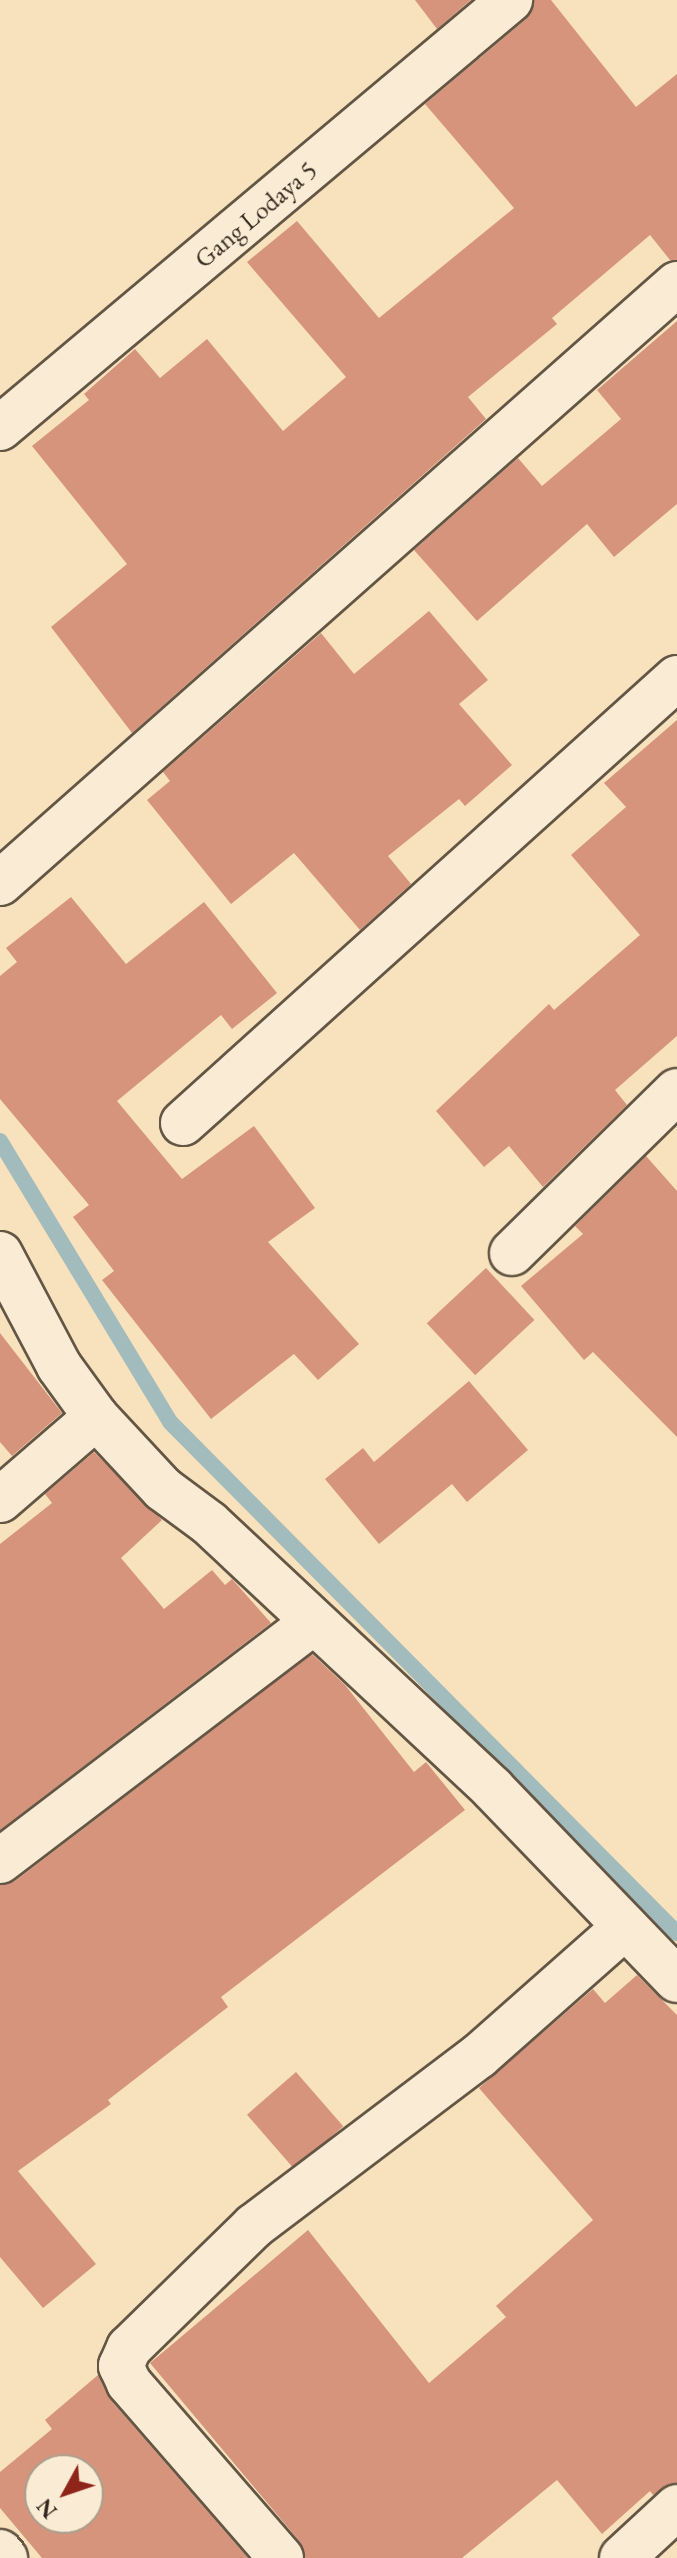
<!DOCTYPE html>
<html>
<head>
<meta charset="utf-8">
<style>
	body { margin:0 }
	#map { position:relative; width:677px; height:2558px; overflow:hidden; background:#f7e2bd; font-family:"EB Garamond",serif }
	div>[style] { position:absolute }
	.stream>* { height:16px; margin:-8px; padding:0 8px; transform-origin:8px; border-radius:8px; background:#a2bbbc }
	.building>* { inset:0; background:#d7947d; transform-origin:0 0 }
	.roads { filter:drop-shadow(2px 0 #645645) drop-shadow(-2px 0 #645645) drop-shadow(0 2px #645645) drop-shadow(0 -2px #645645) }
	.minor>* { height:44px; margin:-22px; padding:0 22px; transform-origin:22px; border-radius:22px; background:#faecd4 }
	span { translate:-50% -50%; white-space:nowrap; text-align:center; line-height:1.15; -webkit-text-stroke:6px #faecd4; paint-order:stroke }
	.street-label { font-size:26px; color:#33281d }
	.north { position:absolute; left:24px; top:2454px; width:80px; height:80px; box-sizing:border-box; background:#faecd4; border:2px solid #aa9e8b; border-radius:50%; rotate:230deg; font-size:22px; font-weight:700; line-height:32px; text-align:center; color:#33281d }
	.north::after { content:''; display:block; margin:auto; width:28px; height:36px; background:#8f2418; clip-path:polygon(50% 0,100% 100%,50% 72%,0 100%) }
</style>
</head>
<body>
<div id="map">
	<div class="stream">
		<i style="left:0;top:1141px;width:328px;rotate:58.8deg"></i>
		<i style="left:170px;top:1422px;width:720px;rotate:45.23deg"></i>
	</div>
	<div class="building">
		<i style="clip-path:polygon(415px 0,471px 0,437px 29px)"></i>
		<i style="clip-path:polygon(534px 0,551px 0,636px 107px,677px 74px,677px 260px,670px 260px,650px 235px,552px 318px,557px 324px,468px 397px,486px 419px,132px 733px,51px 627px,127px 564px,32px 446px,89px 400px,84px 394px,135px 349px,160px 378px,207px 339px,283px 431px,346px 377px,247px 262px,297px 221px,379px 318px,514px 208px,425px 104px,526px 19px)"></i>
		<i style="clip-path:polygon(677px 321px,677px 504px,614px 557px,587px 524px,477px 621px,414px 550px,518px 458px,542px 486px,621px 419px,597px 390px)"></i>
		<i style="clip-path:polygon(429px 611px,488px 680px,459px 704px,512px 765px,465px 806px,459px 799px,388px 856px,411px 884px,360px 930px,294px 853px,231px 904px,147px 800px,170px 781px,163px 772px,321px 633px,354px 674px)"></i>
		<i style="clip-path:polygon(677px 720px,677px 1036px,615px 1090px,627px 1105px,543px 1187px,509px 1146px,484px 1167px,436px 1111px,549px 1004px,554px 1010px,640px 935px,571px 855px,626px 807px,604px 783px)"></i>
		<i style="clip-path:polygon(71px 897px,126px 964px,204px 902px,277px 993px,232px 1029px,221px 1015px,117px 1101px,182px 1179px,254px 1126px,315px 1208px,268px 1242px,359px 1344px,318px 1380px,294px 1354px,211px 1419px,102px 1280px,114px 1271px,73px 1217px,89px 1205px,0 1099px,0 976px,17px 962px,6px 948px)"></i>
		<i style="clip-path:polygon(646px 1156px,677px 1191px,677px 1437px,593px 1352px,584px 1360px,521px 1286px,583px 1234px,575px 1226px)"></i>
		<i style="left:486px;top:1268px;width:71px;height:81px;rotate:47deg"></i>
		<i style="clip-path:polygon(0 1333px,62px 1413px,12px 1456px,0 1442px)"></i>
		<i style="clip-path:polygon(469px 1381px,528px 1450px,467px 1502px,452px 1484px,379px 1544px,325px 1479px,363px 1448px,374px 1462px)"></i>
		<i style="clip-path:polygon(94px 1452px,162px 1520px,121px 1558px,164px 1609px,212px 1570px,225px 1585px,232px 1579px,271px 1623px,0 1830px,0 1544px,52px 1503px,45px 1494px)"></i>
		<i style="clip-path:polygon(312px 1654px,345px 1685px,414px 1772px,426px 1762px,465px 1810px,221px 1997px,228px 2007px,108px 2100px,111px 2104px,18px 2171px,96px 2264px,43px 2308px,0 2257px,0 1885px,15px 1881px)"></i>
		<i style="clip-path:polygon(637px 1975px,677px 2015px,677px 2483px,653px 2495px,650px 2491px,602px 2534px,557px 2480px,462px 2558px,305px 2558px,300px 2542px,150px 2363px,308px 2230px,429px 2383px,506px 2317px,496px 2306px,593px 2220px,479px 2088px,593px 1989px,605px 2003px)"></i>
		<i style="left:296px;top:2072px;width:72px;height:65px;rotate:49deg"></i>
		<i style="clip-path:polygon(evenodd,98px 2375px,110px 2399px,248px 2558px,42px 2558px,0 2508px,0 2472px,52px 2429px,45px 2420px,98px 2375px,40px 2470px,88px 2470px,88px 2518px,40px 2518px,40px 2470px)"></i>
	</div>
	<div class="roads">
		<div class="minor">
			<i style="left:0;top:428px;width:666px;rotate:-40deg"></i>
			<i style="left:0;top:883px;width:904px;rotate:-41.5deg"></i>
			<i style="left:183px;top:1123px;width:665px;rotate:-42.01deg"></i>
			<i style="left:512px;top:1253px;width:231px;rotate:-44.5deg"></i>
			<i style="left:0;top:1254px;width:127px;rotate:62.2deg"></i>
			<i style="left:59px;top:1366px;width:63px;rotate:54deg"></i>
			<i style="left:96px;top:1417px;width:98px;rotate:47.1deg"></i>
			<i style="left:163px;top:1489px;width:57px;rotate:36.5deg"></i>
			<i style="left:209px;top:1523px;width:389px;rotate:43.1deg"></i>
			<i style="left:493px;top:1789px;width:265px;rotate:46.1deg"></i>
			<i style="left:0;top:1500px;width:127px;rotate:-40.8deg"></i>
			<i style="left:0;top:1861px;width:392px;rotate:-37.3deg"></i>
			<i style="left:0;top:2552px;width:8px;rotate:50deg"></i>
			<i style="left:281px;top:2558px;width:232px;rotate:-131deg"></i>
			<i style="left:129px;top:2383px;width:19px;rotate:-115deg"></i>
			<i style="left:121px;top:2366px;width:20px;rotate:-66deg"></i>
			<i style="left:129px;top:2348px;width:175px;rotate:-44.3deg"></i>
			<i style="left:254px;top:2226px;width:282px;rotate:-37.1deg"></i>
			<i style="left:479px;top:2056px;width:195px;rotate:-41.5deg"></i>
			<i style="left:622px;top:2558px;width:75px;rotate:-42.8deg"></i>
		</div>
	</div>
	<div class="street-label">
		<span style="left:256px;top:215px;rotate:-40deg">Gang Lodaya 5</span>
	</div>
	<div class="north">N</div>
</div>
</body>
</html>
